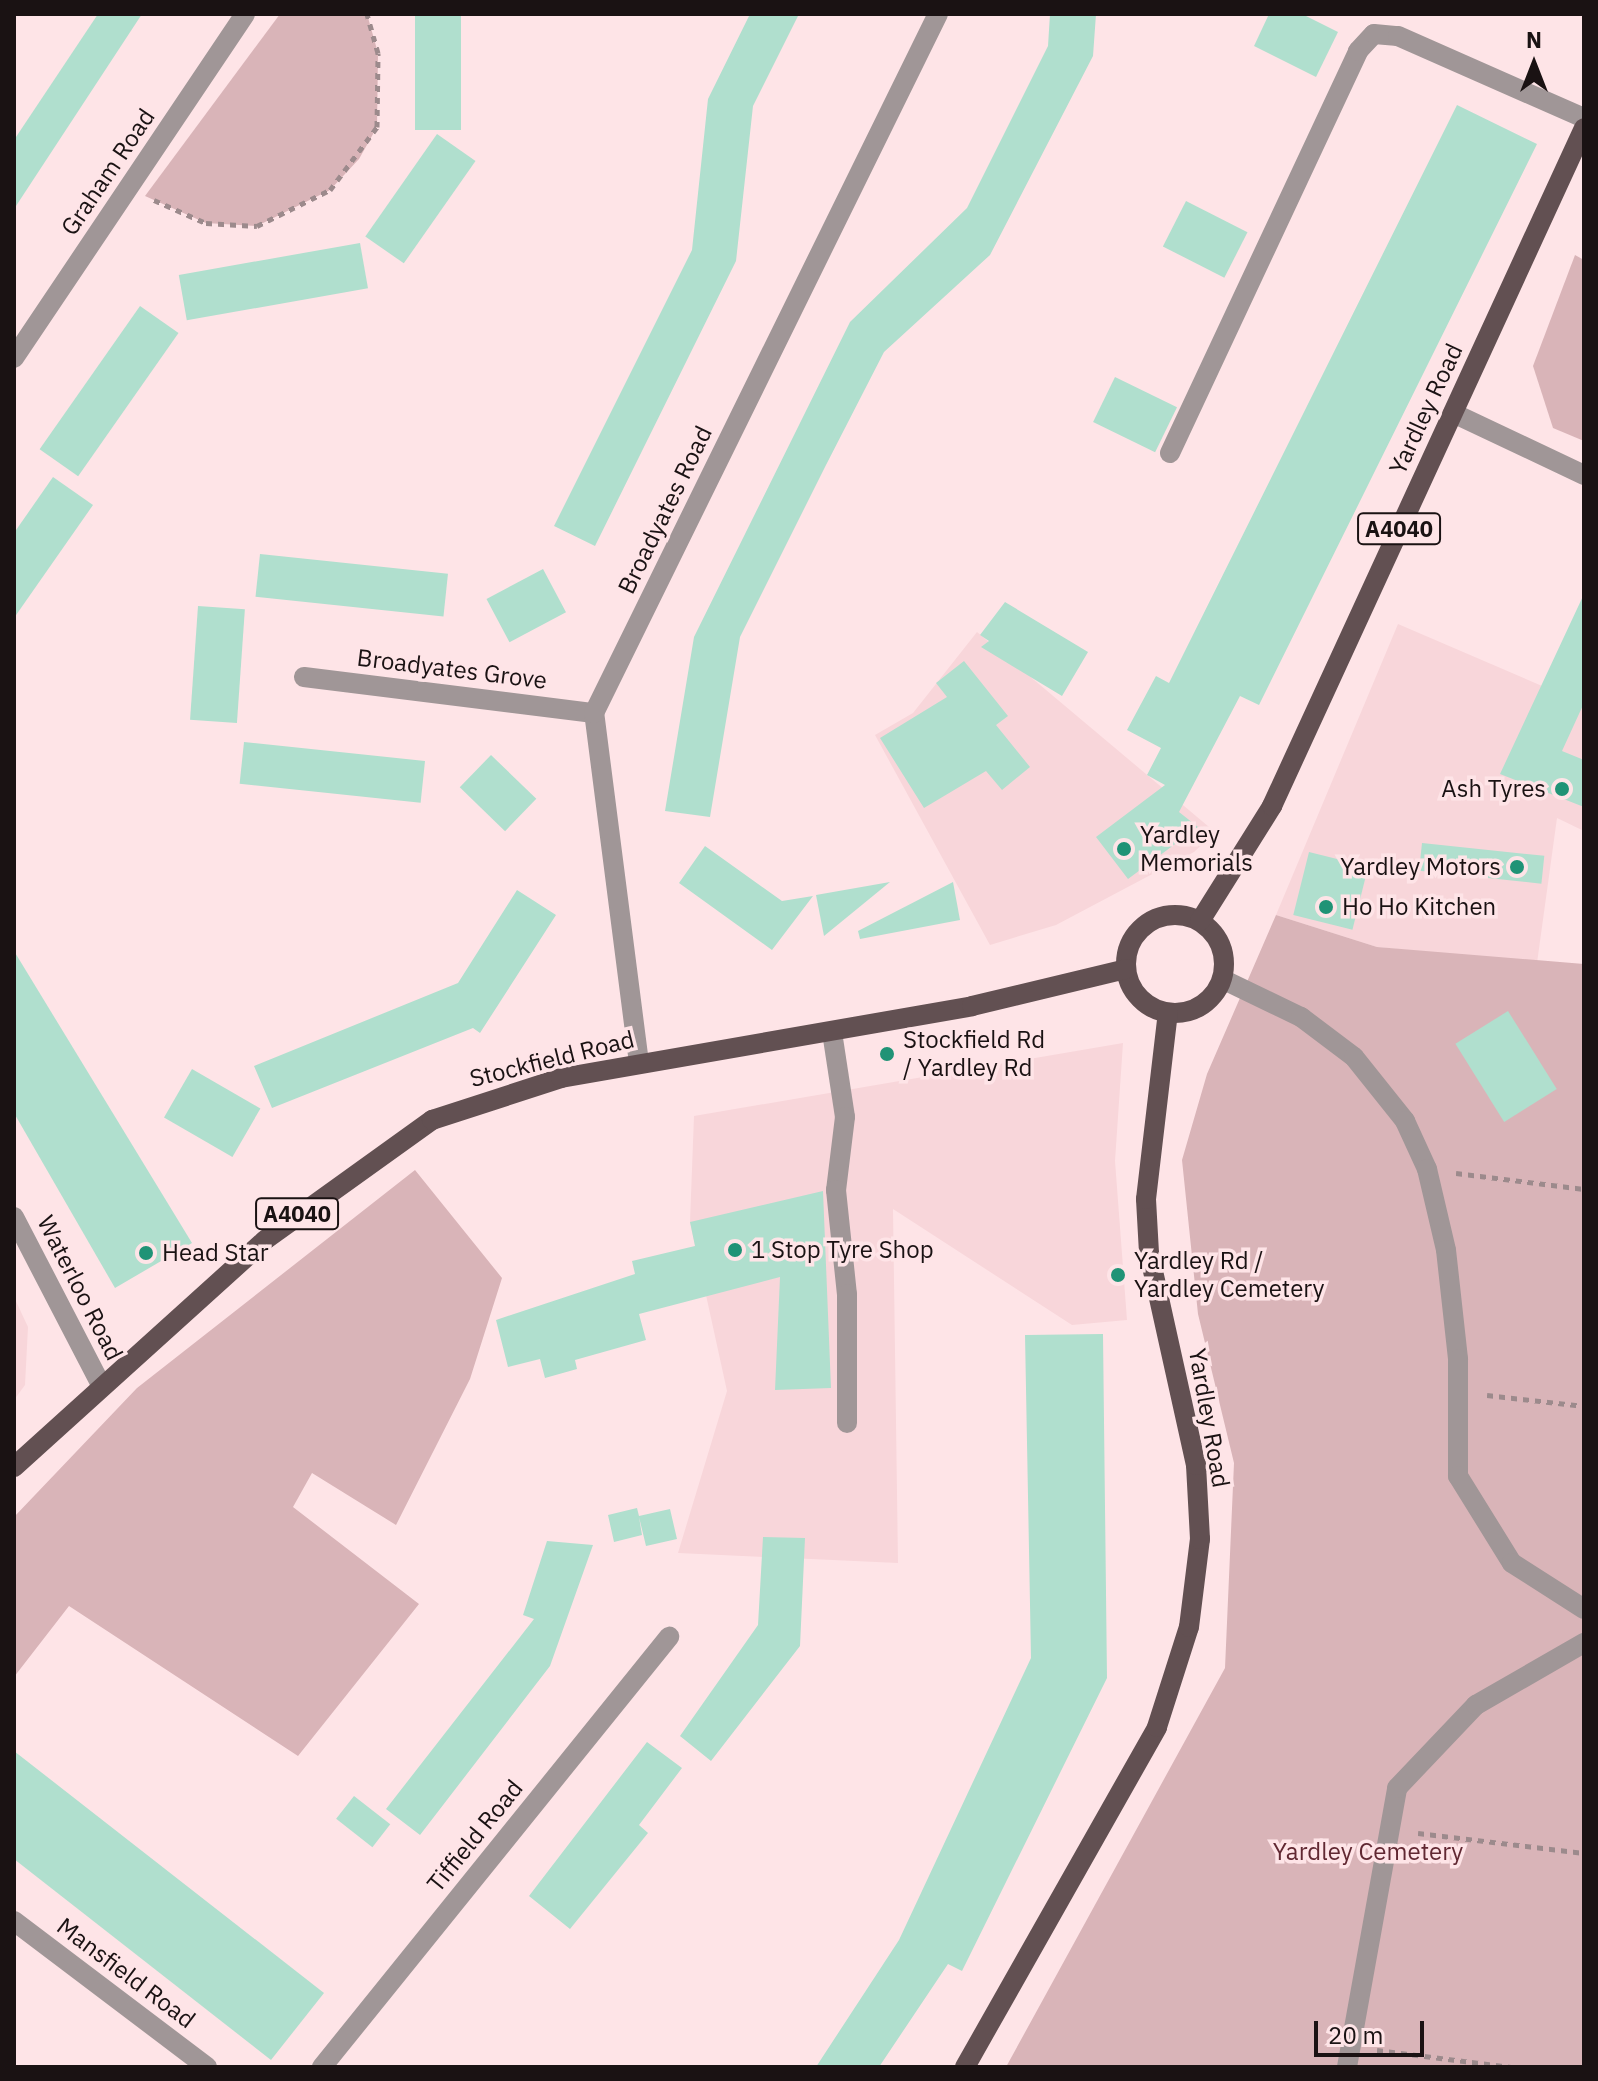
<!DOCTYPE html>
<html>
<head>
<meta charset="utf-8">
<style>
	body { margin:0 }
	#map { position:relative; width:1598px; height:2081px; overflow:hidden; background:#fee4e7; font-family:"IBM Plex Sans",sans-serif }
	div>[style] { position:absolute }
	.built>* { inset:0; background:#f8d6da }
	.green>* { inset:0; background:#d9b4b8 }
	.building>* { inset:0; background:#b0dfce; transform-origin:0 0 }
	.path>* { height:5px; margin-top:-2.5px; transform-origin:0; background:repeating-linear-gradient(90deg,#9c8a8c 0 6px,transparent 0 12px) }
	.minor>* { height:20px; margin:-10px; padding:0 10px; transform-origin:10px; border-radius:10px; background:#a09697 }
	.major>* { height:20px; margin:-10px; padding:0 10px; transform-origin:10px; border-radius:10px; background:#625052 }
	.major>.ring { margin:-10px; padding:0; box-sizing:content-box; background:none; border:20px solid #625052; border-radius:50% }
	.dots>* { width:22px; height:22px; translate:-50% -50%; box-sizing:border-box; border:4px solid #fee4e7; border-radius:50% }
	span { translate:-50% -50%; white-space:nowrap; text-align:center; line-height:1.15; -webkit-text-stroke:7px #fee4e7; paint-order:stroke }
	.shield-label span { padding:2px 6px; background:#fee4e7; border:2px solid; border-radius:6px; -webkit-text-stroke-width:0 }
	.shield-label { font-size:22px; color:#1a1213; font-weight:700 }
	.street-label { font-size:24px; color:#1a1213 }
	.poi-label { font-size:24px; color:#1a1213 }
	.right { translate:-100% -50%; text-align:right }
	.left { translate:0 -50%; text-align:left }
	.park-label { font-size:24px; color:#612832 }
	.frame { position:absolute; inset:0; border:16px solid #1a1213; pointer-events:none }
	.north { position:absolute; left:1494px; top:24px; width:80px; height:80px; -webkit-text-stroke:6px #fee4e7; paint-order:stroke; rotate:0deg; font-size:22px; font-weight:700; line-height:32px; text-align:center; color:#1a1213 }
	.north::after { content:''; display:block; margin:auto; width:28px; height:36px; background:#1a1213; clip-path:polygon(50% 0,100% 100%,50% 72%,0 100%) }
	.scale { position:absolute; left:1314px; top:2021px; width:110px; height:36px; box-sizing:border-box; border:4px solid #1a1213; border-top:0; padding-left:10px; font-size:24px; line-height:28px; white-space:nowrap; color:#1a1213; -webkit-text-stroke:6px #fee4e7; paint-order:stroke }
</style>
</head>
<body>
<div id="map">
	<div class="built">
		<i style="clip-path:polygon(1398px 624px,1584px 704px,1584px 831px,1557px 818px,1537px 963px,1377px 947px,1276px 915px)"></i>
		<i style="clip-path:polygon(977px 632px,1215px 832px,1194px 852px,1056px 925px,990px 945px,875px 735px,913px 713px)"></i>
		<i style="clip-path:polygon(1123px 1043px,1115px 1161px,1127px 1320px,1072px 1325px,893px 1209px,898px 1563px,678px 1553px,727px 1391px,690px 1222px,694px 1116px)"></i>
		<i style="clip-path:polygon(14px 1297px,28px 1327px,25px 1385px,14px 1400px)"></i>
	</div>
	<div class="green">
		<i style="clip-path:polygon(280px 14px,367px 14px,378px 53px,377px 127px,359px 159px,330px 190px,257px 226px,206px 223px,145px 196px)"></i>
		<i style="clip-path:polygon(1575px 255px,1584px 260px,1584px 441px,1553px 428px,1533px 366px)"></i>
		<i style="clip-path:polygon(1276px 915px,1377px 947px,1584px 964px,1584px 2067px,1006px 2067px,1225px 1668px,1234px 1463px,1198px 1314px,1182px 1160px,1207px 1074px)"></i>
		<i style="clip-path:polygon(415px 1170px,502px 1278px,470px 1379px,396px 1525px,312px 1473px,293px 1507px,419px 1604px,298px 1756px,69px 1606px,14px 1677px,14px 1517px,137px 1388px)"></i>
	</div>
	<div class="building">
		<i style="clip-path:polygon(98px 14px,142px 14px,14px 209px,14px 140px)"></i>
		<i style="left:415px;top:14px;width:46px;height:116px"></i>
		<i style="clip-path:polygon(750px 14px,799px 14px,753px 106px,736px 261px,595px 546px,554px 526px,692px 250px,708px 99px)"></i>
		<i style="clip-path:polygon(1050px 14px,1096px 14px,1093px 56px,990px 255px,884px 352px,826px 465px,740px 637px,710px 817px,665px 811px,694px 637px,850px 322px,967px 208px,1048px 46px)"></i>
		<i style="clip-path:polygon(1269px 14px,1302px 14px,1338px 32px,1316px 77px,1254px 46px)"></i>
		<i style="clip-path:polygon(1457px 105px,1537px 144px,1259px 705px,1240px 696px,1179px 812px,1198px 827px,1128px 879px,1096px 837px,1165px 785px,1147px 775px,1161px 748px,1127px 730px,1156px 676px,1169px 683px)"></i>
		<i style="left:437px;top:134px;width:47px;height:125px;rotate:35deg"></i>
		<i style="left:1186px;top:201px;width:69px;height:51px;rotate:27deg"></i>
		<i style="left:360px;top:243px;width:46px;height:184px;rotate:80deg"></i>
		<i style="left:140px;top:306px;width:47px;height:175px;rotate:35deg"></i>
		<i style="left:1115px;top:377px;width:69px;height:50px;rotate:26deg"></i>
		<i style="clip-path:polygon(53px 477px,93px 505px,14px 618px,14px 533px)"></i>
		<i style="left:260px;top:554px;width:189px;height:43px;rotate:6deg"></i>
		<i style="left:543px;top:569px;width:49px;height:64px;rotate:62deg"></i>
		<i style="clip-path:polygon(1584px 594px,1584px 703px,1562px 751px,1584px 760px,1584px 807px,1500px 774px)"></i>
		<i style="clip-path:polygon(1005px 602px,1088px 652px,1062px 696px,981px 647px,989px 641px,980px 635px)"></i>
		<i style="left:198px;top:606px;width:47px;height:114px;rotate:4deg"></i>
		<i style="clip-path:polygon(964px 661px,1008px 716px,996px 725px,1030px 767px,1002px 790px,986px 771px,924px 808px,880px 738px,947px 697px,936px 683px)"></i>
		<i style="left:244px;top:742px;width:182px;height:42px;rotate:6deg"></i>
		<i style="left:491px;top:755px;width:63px;height:45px;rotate:44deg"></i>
		<i style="left:1422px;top:843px;width:123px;height:28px;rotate:6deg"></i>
		<i style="clip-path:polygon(705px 846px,782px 901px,813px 896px,772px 950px,679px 883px)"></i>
		<i style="left:1309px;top:852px;width:61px;height:65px;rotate:14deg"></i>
		<i style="clip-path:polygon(890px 882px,824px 936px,816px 895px)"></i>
		<i style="clip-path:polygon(953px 882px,960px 920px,860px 939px,858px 931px)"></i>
		<i style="clip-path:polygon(517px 890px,556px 915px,480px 1033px,473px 1028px,272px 1108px,254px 1066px,458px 983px)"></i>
		<i style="clip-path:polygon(14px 951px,192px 1243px,115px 1288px,14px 1113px)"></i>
		<i style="left:1508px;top:1011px;width:92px;height:62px;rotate:58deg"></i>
		<i style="left:192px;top:1069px;width:79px;height:56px;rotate:30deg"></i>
		<i style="clip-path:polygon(823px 1191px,831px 1388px,775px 1390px,780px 1277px,639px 1314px,646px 1340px,575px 1360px,577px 1369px,545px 1378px,540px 1359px,508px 1367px,496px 1320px,635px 1274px,632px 1261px,695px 1246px,690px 1222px)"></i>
		<i style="clip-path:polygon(1103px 1334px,1107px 1678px,962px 1971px,948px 1964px,879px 2067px,816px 2067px,899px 1940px,1031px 1658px,1025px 1335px)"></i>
		<i style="clip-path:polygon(637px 1508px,639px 1516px,670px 1509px,677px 1539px,646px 1546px,639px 1517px,642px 1535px,614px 1542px,608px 1515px)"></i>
		<i style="clip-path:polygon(763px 1537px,805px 1538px,800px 1646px,711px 1761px,680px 1736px,758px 1625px)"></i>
		<i style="clip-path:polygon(547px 1541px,593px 1545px,550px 1666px,420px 1835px,386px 1809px,534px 1619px,523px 1615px)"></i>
		<i style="clip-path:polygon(647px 1742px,682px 1768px,639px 1825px,648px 1833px,570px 1929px,529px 1896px)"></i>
		<i style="clip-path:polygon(14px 1751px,324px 1993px,271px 2060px,14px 1859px)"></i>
		<i style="left:354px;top:1796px;width:46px;height:29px;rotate:38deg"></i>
	</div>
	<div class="path">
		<i style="left:154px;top:200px;width:57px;rotate:23.9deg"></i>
		<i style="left:206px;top:223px;width:51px;rotate:3.4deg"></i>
		<i style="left:257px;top:226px;width:81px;rotate:-26.3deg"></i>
		<i style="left:330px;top:190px;width:79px;rotate:-53.3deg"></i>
		<i style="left:377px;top:127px;width:74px;rotate:-89.2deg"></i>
		<i style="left:378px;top:53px;width:41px;rotate:-105.8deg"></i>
		<i style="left:1456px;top:1173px;width:129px;rotate:7.1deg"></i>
		<i style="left:1487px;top:1395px;width:98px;rotate:6.5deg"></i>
		<i style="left:1418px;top:1833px;width:167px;rotate:6.9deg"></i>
		<i style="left:1377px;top:2050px;width:135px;rotate:7.2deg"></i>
	</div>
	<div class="minor">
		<i style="left:14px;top:358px;width:414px;rotate:-56.1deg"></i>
		<i style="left:1453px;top:413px;width:145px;rotate:25.3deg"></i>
		<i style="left:1170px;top:453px;width:444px;rotate:-64.9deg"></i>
		<i style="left:1358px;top:51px;width:23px;rotate:-47deg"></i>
		<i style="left:1374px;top:34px;width:24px;rotate:5deg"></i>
		<i style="left:1398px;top:36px;width:203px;rotate:23.8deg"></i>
		<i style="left:304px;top:677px;width:292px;rotate:7.1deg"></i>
		<i style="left:1222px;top:979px;width:88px;rotate:25.7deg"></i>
		<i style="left:1301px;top:1017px;width:66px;rotate:37deg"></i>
		<i style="left:1354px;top:1057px;width:82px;rotate:51.4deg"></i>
		<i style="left:1405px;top:1121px;width:53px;rotate:65.4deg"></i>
		<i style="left:1427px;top:1169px;width:83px;rotate:76.8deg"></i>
		<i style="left:1446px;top:1250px;width:110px;rotate:83.7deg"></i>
		<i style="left:1458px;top:1359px;width:117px;rotate:90deg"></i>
		<i style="left:1458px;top:1476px;width:102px;rotate:58.2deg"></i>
		<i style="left:1512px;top:1563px;width:85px;rotate:32.6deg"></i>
		<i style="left:832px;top:1032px;width:86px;rotate:81.3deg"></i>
		<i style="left:845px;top:1117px;width:74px;rotate:97deg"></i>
		<i style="left:836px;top:1190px;width:105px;rotate:84deg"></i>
		<i style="left:847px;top:1294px;width:129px;rotate:90deg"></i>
		<i style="left:639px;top:1063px;width:353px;rotate:-97.3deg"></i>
		<i style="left:594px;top:713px;width:779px;rotate:-63.8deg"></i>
		<i style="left:14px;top:1217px;width:187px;rotate:62.6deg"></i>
		<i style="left:14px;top:1921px;width:242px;rotate:37.1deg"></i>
		<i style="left:322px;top:2067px;width:553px;rotate:-51.1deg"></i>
		<i style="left:1347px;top:2067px;width:283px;rotate:-79.8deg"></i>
		<i style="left:1397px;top:1788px;width:115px;rotate:-46.4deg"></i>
		<i style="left:1476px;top:1705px;width:125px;rotate:-29.9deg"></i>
	</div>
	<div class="major">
		<i class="ring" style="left:1126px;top:915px;width:78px;height:78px"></i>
		<i style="left:1200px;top:921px;width:136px;rotate:-57.9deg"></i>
		<i style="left:1272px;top:806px;width:746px;rotate:-65.29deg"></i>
		<i style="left:14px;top:1467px;width:338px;rotate:-42.1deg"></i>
		<i style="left:265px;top:1240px;width:206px;rotate:-35.7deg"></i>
		<i style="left:432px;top:1120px;width:136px;rotate:-18deg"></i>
		<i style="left:561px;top:1078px;width:417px;rotate:-9.9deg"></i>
		<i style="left:972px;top:1006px;width:158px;rotate:-13.5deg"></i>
		<i style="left:965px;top:2067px;width:390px;rotate:-60.5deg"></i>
		<i style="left:1157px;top:1727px;width:105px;rotate:-72.3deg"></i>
		<i style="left:1189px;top:1627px;width:89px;rotate:-82.9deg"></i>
		<i style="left:1200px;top:1539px;width:74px;rotate:-93.1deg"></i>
		<i style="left:1196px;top:1465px;width:217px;rotate:-102.5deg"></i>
		<i style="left:1149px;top:1253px;width:54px;rotate:-93.2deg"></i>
		<i style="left:1146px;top:1199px;width:187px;rotate:-83.3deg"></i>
	</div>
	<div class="dots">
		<i style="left:1562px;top:789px;background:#209376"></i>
		<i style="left:1124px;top:849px;background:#209376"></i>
		<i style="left:1517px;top:867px;background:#209376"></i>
		<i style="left:1326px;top:907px;background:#209376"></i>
		<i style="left:887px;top:1054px;background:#209376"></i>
		<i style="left:735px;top:1250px;background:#209376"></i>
		<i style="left:146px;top:1253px;background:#209376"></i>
		<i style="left:1118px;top:1275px;background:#209376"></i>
	</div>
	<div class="shield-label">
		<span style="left:1399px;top:529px">A4040</span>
		<span style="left:297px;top:1214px">A4040</span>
	</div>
	<div class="street-label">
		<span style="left:108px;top:172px;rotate:-56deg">Graham Road</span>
		<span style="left:1426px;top:409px;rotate:-65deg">Yardley Road</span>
		<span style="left:665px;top:510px;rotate:-64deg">Broadyates Road</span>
		<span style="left:452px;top:669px;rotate:7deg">Broadyates Grove</span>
		<span style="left:552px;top:1059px;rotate:-14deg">Stockfield Road</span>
		<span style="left:80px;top:1288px;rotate:63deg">Waterloo Road</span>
		<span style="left:1209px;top:1418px;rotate:80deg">Yardley Road</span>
		<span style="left:475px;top:1836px;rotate:-51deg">Tiffield Road</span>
		<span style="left:126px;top:1973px;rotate:37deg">Mansfield Road</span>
	</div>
	<div class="poi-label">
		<span class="right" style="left:1546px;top:789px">Ash Tyres</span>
		<span class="left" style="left:1140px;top:849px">Yardley<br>Memorials</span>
		<span class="right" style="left:1501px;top:867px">Yardley Motors</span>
		<span class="left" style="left:1342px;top:907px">Ho Ho Kitchen</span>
		<span class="left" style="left:903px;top:1054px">Stockfield Rd<br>/ Yardley Rd</span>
		<span class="left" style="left:751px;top:1250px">1 Stop Tyre Shop</span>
		<span class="left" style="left:162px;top:1253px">Head Star</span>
		<span class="left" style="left:1134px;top:1275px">Yardley Rd /<br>Yardley Cemetery</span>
	</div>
	<div class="park-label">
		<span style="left:1368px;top:1852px">Yardley Cemetery</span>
	</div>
	<div class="frame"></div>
	<div class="north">N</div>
	<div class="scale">20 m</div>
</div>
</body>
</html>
